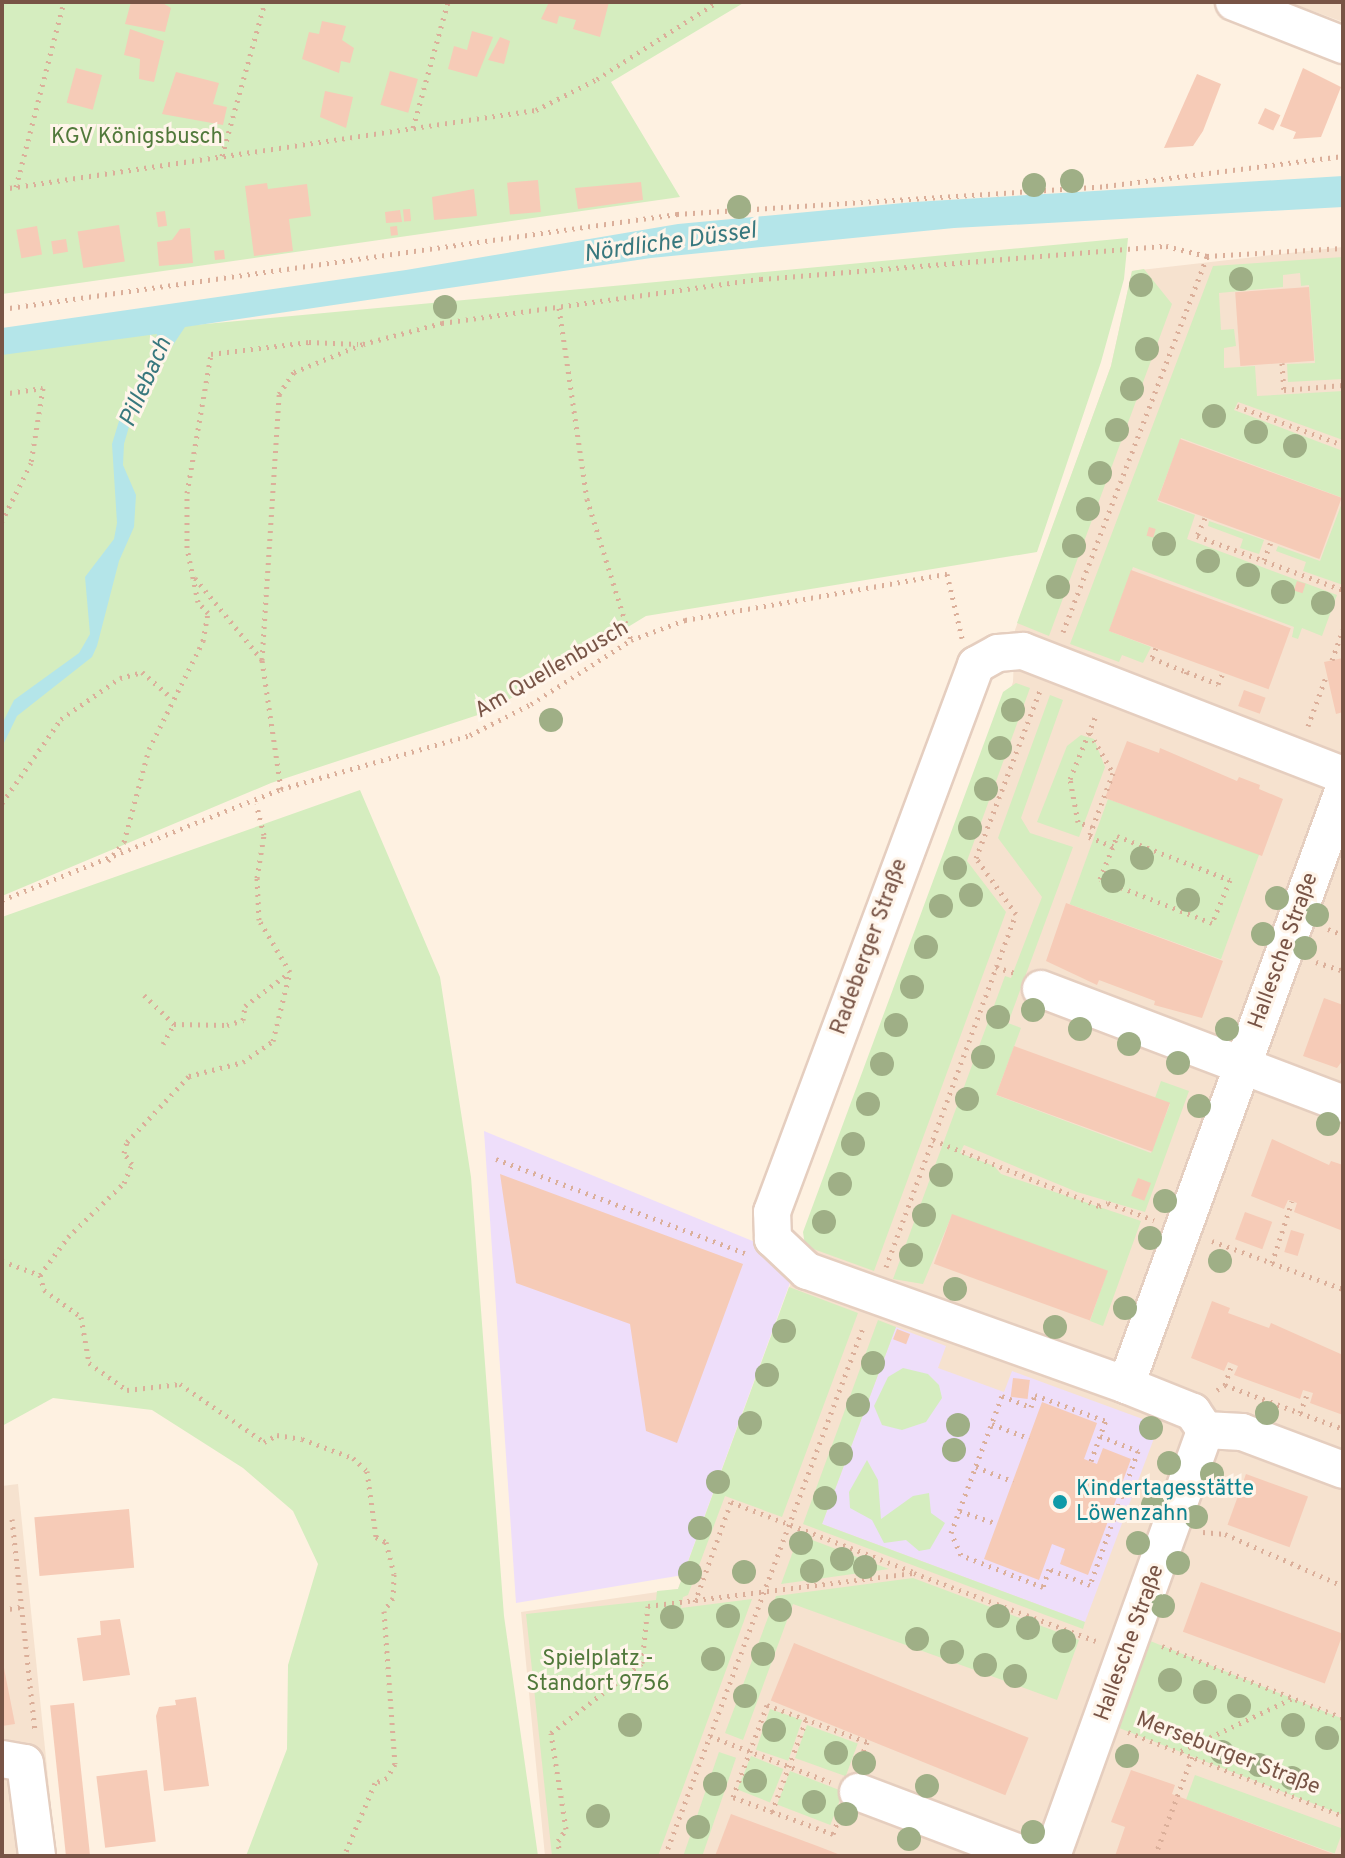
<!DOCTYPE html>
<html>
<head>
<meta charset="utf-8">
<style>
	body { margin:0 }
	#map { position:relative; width:1345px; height:1858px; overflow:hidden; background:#fef1e1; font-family:Overpass,sans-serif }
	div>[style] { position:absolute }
	.residential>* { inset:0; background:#f6e2cf }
	.education>* { inset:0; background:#eedefa }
	.green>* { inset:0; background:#d5edbf; transform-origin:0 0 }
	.water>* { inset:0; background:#b4e5e9 }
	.building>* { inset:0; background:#f6cbb7; transform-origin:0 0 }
	.path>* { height:5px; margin-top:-2.5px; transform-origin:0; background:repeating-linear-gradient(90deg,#dbaf9a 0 2px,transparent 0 8px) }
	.roads { filter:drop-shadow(2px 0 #e5cebf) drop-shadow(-2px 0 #e5cebf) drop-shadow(0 2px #e5cebf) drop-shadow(0 -2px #e5cebf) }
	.minor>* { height:36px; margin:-18px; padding:0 18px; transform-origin:18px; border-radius:18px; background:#fff }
	.trees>* { width:24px; height:24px; margin:-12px; border-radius:50%; background:#9faf86 }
	.dots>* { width:22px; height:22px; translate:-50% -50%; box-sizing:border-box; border:4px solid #fff5ea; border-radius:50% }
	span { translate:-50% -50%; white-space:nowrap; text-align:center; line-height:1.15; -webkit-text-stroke:6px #fff5ea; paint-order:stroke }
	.park-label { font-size:22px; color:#51793b }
	.street-label { font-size:22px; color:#785446 }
	.culture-label { font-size:22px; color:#0d838f }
	.left { translate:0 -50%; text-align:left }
	.water-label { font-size:24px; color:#38787e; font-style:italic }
	.frame { position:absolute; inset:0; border:4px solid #785446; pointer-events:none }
</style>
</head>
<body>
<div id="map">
	<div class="residential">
		<i style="clip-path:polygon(1288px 2px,1343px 2px,1343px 22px)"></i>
		<i style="clip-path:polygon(1343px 247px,1343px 1856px,545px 1856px,521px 1612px,678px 1589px,1013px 682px,1015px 630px,1111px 366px,1132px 271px)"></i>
		<i style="clip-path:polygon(18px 1484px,56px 1856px,2px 1856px,2px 1486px)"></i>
	</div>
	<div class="education">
		<i style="clip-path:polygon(484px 1131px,755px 1242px,791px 1280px,683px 1575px,516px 1603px)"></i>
		<i style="clip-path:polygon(896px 1327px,946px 1346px,938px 1368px,1004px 1392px,1012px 1371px,1159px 1425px,1085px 1622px,822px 1524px)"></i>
	</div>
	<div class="green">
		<i style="clip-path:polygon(2px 2px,745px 2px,611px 82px,680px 197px,2px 294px)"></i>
		<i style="clip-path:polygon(1128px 238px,1124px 279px,1101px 362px,1037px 552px,646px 616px,490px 711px,271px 783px,2px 896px,2px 343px)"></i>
		<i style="clip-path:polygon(1343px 257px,1343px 379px,1288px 382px,1287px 364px,1315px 363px,1309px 285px,1301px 286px,1300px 273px,1283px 275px,1283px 287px,1219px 293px,1221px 330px,1234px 329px,1236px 346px,1224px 348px,1224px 368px,1255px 366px,1257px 396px,1343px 391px,1343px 440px,1238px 402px,1234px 410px,1343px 451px,1343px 498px,1181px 438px,1157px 501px,1195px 515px,1187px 539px,1337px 595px,1322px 636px,1302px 628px,1298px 639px,1292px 637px,1294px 627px,1133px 567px,1109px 631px,1151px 647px,1143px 663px,1122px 655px,1119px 662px,1070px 644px,1213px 266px)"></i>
		<i style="clip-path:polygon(1144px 269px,1172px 304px,1049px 636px,1017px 623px,1111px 366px,1132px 271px)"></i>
		<i style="clip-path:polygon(1343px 500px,1343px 585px,1303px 571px,1306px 562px,1276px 551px,1278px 546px,1320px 561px)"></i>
		<i style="clip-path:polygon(1209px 521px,1264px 540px,1259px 554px,1240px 548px,1243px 539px,1208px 526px)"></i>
		<i style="clip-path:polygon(1016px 683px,1030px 688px,967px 861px,1006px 912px,874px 1271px,805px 1246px,803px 1232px,1003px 692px)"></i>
		<i style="clip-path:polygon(1050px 695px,1063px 700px,1021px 818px,1030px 833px,1073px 847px,1008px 1023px,1021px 1028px,996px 1095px,1151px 1153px,1170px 1104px,1155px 1098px,1161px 1081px,1189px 1091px,1145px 1212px,1077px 1192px,964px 1145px,960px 1153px,994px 1166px,1001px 1174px,1141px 1221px,1103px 1326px,1090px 1321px,1107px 1272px,952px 1215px,923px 1284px,893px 1279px,1005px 976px,1011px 978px,1042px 897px,998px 838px)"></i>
		<i style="clip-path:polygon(1081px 735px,1094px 739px,1105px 767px,1079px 837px,1037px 822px,1067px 746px)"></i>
		<i style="clip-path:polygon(360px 790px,440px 977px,471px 1177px,504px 1616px,538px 1856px,246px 1856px,287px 1749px,288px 1665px,318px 1564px,293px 1511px,243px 1468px,152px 1410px,53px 1398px,2px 1426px,2px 917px)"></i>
		<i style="left:1108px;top:799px;width:161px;height:112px;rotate:20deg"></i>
		<i style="clip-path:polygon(789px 1287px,858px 1313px,782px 1517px,725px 1496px,688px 1595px,683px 1597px,681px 1608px,752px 1599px,658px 1856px,552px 1856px,526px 1614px,656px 1600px,657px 1591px,678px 1589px)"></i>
		<i style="clip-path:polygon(878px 1320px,896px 1327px,822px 1524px,1085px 1622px,1083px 1629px,803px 1524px)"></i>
		<i style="clip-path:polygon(903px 1368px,928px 1374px,939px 1385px,942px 1398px,926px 1422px,902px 1430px,882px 1425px,874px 1406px,888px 1377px)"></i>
		<i style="clip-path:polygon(867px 1460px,878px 1480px,881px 1519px,913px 1496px,929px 1493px,931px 1513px,945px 1523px,930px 1549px,919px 1551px,906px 1540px,884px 1543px,872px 1520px,850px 1508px,849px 1492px)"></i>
		<i style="clip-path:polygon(799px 1535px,889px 1569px,781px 1584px)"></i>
		<i style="clip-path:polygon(913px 1578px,1079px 1640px,1057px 1700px,793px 1604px,743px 1740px,725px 1733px,776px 1596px)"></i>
		<i style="clip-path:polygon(1133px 1634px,1343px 1719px,1343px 1815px,1101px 1721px)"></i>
		<i style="left:770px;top:1709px;width:34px;height:43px;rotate:19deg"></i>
		<i style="left:807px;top:1725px;width:54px;height:35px;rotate:20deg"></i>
		<i style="left:719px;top:1752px;width:18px;height:111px;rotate:19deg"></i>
		<i style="left:751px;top:1756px;width:35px;height:36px;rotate:22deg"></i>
		<i style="left:790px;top:1771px;width:57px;height:36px;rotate:21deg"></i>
		<i style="left:1195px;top:1775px;width:158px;height:26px;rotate:20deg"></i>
	</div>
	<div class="water">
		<i style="clip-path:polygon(1343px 176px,1343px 207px,954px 228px,651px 258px,185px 327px,137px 399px,124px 444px,123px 465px,136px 495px,134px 527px,119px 561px,97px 646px,92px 657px,17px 716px,2px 747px,2px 724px,14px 700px,79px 653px,90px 634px,85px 577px,114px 539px,117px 523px,112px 444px,123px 408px,152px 357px,157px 334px,2px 355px,2px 328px,406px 270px,678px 224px,914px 202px)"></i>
	</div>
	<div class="building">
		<i style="clip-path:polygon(131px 2px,161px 2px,171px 8px,165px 32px,125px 24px)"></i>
		<i style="clip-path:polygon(609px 2px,600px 37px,573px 29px,576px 20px,559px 16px,557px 24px,541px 19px,549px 2px)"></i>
		<i style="clip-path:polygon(322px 21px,346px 26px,342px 40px,354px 48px,350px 63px,341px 61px,339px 73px,302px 59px,309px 32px,319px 34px)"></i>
		<i style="clip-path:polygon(130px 29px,164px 41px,154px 82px,139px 79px,140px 59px,124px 55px)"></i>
		<i style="clip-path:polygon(472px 31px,493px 37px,477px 77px,448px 69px,454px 46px,467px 50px)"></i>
		<i style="clip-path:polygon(500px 37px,510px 41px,504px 64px,488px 60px)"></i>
		<i style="left:76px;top:68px;width:27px;height:36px;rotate:15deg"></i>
		<i style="clip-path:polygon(1303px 68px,1341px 87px,1321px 137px,1293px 139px,1296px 132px,1280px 126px)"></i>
		<i style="left:390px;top:71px;width:29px;height:35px;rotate:16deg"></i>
		<i style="clip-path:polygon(176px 72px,219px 83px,213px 104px,227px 107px,223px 125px,162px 114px)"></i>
		<i style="clip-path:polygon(1197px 74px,1221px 84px,1203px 131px,1193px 146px,1164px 148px)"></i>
		<i style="clip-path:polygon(325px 91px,353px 97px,346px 128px,320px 117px)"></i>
		<i style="left:1265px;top:108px;width:17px;height:17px;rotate:25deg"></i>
		<i style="left:538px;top:180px;width:32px;height:31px;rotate:85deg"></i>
		<i style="clip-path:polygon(641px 182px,643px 200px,578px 209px,575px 188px)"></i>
		<i style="clip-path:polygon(267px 183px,268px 189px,307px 184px,311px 216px,289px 219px,293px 251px,254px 256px,245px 186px)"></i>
		<i style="clip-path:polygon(474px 189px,477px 216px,434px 220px,432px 197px)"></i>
		<i style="left:410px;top:209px;width:12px;height:7px;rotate:85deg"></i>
		<i style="clip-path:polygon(400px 210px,402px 222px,386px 223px,385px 212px)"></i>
		<i style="left:165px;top:211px;width:15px;height:9px;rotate:82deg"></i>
		<i style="left:119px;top:225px;width:37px;height:42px;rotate:81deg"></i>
		<i style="left:37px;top:226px;width:29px;height:21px;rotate:80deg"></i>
		<i style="left:397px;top:226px;width:9px;height:7px;rotate:84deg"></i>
		<i style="clip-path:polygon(190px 228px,193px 263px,159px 266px,157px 242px,172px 240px,180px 229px)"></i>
		<i style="left:66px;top:239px;width:13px;height:15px;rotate:81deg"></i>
		<i style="left:224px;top:250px;width:9px;height:10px;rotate:84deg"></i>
		<i style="left:1309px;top:287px;width:74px;height:74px;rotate:86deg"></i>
		<i style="left:1180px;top:439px;width:172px;height:65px;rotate:20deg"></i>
		<i style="left:1149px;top:527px;width:7px;height:9px;rotate:16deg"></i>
		<i style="left:1131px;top:570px;width:170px;height:65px;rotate:20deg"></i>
		<i style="left:1297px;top:581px;width:9px;height:10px;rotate:18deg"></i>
		<i style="clip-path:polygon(1343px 658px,1343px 712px,1336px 714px,1324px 662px)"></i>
		<i style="left:1244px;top:690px;width:23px;height:17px;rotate:20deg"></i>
		<i style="clip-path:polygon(1127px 741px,1159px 753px,1160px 748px,1237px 781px,1239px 777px,1260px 785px,1259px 789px,1283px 799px,1262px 856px,1105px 798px)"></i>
		<i style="clip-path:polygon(1066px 903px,1223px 961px,1202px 1018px,1154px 1005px,1155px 1001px,1099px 980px,1097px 985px,1046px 961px)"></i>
		<i style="clip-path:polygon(1324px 998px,1343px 1005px,1343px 1060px,1337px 1068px,1303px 1056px)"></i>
		<i style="left:1014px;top:1046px;width:166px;height:52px;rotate:20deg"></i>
		<i style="clip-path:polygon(1272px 1139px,1329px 1165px,1331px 1161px,1343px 1165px,1343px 1231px,1294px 1212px,1297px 1203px,1292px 1201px,1288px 1200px,1284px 1209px,1251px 1196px)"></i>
		<i style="clip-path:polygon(500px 1174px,743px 1264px,677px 1443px,646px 1431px,630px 1324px,516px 1283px)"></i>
		<i style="left:1138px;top:1178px;width:14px;height:19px;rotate:21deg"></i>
		<i style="left:1245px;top:1212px;width:29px;height:29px;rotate:20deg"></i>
		<i style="left:952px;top:1214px;width:166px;height:53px;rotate:20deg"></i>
		<i style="left:1291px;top:1230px;width:14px;height:23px;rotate:17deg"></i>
		<i style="clip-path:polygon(1212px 1301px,1230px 1308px,1228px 1313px,1269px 1328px,1271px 1323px,1343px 1355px,1343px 1415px,1310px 1403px,1313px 1393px,1303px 1390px,1300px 1399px,1234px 1375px,1238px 1366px,1228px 1362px,1224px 1371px,1191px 1358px)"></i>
		<i style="left:897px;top:1329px;width:14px;height:11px;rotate:21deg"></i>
		<i style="left:1013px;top:1378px;width:17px;height:19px;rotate:7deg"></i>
		<i style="clip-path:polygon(1042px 1402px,1097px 1423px,1084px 1459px,1097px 1464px,1103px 1448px,1131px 1459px,1088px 1575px,1060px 1564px,1065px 1549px,1052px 1544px,1039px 1580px,984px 1559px)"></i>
		<i style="left:1246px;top:1474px;width:66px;height:54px;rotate:20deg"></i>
		<i style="left:129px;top:1509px;width:59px;height:95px;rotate:85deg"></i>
		<i style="left:1201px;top:1582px;width:151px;height:53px;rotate:20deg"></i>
		<i style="clip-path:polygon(120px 1619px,130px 1675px,83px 1681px,77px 1638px,101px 1635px,100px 1621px)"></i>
		<i style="left:794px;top:1643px;width:253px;height:62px;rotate:22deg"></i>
		<i style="clip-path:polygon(2px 1658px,15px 1724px,2px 1726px)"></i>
		<i style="clip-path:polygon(196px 1697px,209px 1786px,164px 1791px,156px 1716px,159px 1707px,176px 1705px,175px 1700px)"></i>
		<i style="left:74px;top:1703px;width:154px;height:24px;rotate:84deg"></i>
		<i style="left:147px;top:1770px;width:72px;height:51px;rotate:83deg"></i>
		<i style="clip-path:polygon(1131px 1770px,1175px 1785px,1172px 1794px,1339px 1856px,1115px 1856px,1125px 1827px,1111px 1822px)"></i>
		<i style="clip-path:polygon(731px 1814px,820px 1847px,843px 1856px,715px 1856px)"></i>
	</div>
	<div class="path">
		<i style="left:413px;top:128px;width:131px;rotate:-74.5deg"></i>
		<i style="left:222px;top:156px;width:160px;rotate:-74.4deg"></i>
		<i style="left:16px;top:187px;width:191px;rotate:-75.5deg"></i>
		<i style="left:2px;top:189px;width:540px;rotate:-8.42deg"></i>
		<i style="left:536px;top:110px;width:68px;rotate:-26.9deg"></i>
		<i style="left:597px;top:79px;width:143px;rotate:-32.7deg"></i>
		<i style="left:559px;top:308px;width:193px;rotate:81.7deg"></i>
		<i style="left:587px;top:499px;width:148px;rotate:72.7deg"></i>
		<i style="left:2px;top:309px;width:682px;rotate:-8.01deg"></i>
		<i style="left:677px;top:214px;width:430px;rotate:-3.7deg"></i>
		<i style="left:1106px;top:186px;width:239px;rotate:-7.2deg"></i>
		<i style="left:1282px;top:363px;width:27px;rotate:86deg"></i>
		<i style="left:1284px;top:390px;width:59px;rotate:-4.8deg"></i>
		<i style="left:2px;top:394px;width:41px;rotate:-8.3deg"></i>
		<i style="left:43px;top:388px;width:76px;rotate:99.1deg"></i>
		<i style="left:31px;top:463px;width:65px;rotate:116.6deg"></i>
		<i style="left:1237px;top:406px;width:113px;rotate:20.2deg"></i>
		<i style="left:1205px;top:518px;width:20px;rotate:114deg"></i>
		<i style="left:1197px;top:536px;width:156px;rotate:20.3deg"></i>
		<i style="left:1264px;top:560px;width:19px;rotate:-69deg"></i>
		<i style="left:195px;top:578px;width:106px;rotate:50.7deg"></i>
		<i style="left:1063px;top:632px;width:403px;rotate:-69deg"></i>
		<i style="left:1156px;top:648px;width:11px;rotate:112deg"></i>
		<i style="left:1152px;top:658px;width:38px;rotate:22deg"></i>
		<i style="left:1187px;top:672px;width:6px;rotate:108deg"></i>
		<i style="left:1332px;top:660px;width:32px;rotate:-70deg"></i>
		<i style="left:1187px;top:672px;width:33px;rotate:21deg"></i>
		<i style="left:1218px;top:684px;width:12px;rotate:-66deg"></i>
		<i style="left:1308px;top:726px;width:55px;rotate:-69.9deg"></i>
		<i style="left:1090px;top:733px;width:46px;rotate:60.1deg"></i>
		<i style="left:1113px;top:773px;width:68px;rotate:110.6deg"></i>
		<i style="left:1089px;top:837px;width:26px;rotate:21deg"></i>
		<i style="left:281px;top:789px;width:130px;rotate:-98.4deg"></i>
		<i style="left:262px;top:660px;width:267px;rotate:-86.3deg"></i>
		<i style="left:279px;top:394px;width:27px;rotate:-56deg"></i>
		<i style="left:294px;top:372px;width:74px;rotate:-22.1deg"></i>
		<i style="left:363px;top:344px;width:82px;rotate:-14.9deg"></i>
		<i style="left:442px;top:323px;width:322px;rotate:-7.9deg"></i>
		<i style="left:761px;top:279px;width:406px;rotate:-4.7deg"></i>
		<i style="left:1166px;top:246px;width:42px;rotate:13.7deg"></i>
		<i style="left:1207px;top:256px;width:136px;rotate:-3.4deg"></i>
		<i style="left:2px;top:803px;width:103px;rotate:-54.9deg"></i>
		<i style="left:61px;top:719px;width:72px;rotate:-34.8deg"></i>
		<i style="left:120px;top:678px;width:23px;rotate:-15deg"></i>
		<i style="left:142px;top:672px;width:40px;rotate:41deg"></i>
		<i style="left:1092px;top:827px;width:15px;rotate:-160deg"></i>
		<i style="left:1078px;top:822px;width:44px;rotate:-100.5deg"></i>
		<i style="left:1070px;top:779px;width:71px;rotate:-67.8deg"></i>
		<i style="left:1117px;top:836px;width:121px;rotate:21.3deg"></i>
		<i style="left:1230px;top:880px;width:47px;rotate:112.7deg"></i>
		<i style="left:1212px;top:923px;width:120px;rotate:-158.6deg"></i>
		<i style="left:1100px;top:879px;width:46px;rotate:-68.4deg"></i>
		<i style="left:108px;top:861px;width:25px;rotate:-50deg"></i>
		<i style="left:124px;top:842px;width:96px;rotate:-75deg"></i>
		<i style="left:149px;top:749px;width:121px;rotate:-63.4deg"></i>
		<i style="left:203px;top:641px;width:28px;rotate:-80deg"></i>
		<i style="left:208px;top:613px;width:15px;rotate:-132deg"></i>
		<i style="left:198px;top:602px;width:55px;rotate:-101.5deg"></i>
		<i style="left:187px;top:548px;width:55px;rotate:-90deg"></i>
		<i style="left:187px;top:493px;width:141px;rotate:-80.2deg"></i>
		<i style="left:211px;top:354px;width:99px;rotate:-7deg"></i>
		<i style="left:309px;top:342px;width:49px;rotate:2.3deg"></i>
		<i style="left:2px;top:900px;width:300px;rotate:-21.7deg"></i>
		<i style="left:281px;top:789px;width:197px;rotate:-15.9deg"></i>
		<i style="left:470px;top:735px;width:68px;rotate:-26.9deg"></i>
		<i style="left:531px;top:704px;width:119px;rotate:-32.6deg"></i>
		<i style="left:631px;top:640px;width:58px;rotate:-20.3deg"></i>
		<i style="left:685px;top:620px;width:266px;rotate:-10deg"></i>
		<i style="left:947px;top:574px;width:66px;rotate:76.8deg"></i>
		<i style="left:1328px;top:929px;width:16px;rotate:22deg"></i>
		<i style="left:1316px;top:962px;width:28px;rotate:18deg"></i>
		<i style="left:996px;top:967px;width:20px;rotate:18deg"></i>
		<i style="left:144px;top:995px;width:42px;rotate:44deg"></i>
		<i style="left:174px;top:1024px;width:53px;rotate:1.1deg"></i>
		<i style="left:227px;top:1025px;width:17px;rotate:-17deg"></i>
		<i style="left:243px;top:1020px;width:14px;rotate:-82deg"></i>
		<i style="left:245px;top:1006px;width:55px;rotate:-36.9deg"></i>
		<i style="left:163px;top:1044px;width:23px;rotate:-61deg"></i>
		<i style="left:933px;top:1140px;width:179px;rotate:21.7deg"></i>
		<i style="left:1099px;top:1206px;width:9px;rotate:-18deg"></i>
		<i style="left:1108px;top:1203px;width:49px;rotate:20.3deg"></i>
		<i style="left:496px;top:1159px;width:266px;rotate:20.7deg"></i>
		<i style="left:1212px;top:1241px;width:140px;rotate:20.1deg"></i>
		<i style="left:2px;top:1261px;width:40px;rotate:20.2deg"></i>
		<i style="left:40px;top:1275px;width:47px;rotate:-53.6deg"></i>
		<i style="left:68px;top:1237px;width:78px;rotate:-44deg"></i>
		<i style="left:124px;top:1183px;width:21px;rotate:-67deg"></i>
		<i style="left:132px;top:1164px;width:14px;rotate:-126deg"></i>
		<i style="left:124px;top:1153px;width:11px;rotate:-75deg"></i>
		<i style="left:127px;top:1142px;width:91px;rotate:-46.8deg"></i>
		<i style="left:189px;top:1076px;width:56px;rotate:-14.5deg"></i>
		<i style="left:243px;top:1062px;width:37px;rotate:-35deg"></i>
		<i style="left:273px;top:1041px;width:71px;rotate:-76.2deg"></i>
		<i style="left:290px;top:972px;width:61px;rotate:-120.8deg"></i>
		<i style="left:259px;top:920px;width:42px;rotate:-92.7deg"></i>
		<i style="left:257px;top:878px;width:44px;rotate:-80.8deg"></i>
		<i style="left:264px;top:835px;width:32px;rotate:-104deg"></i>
		<i style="left:1272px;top:1263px;width:65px;rotate:-72.1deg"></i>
		<i style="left:886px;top:1267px;width:376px;rotate:-69.8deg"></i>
		<i style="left:1016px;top:914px;width:69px;rotate:-125.5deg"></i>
		<i style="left:976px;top:858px;width:180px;rotate:-69.1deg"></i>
		<i style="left:40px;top:1275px;width:16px;rotate:75deg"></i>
		<i style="left:44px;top:1290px;width:46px;rotate:36.1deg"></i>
		<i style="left:81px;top:1317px;width:47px;rotate:80.1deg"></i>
		<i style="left:89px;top:1363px;width:47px;rotate:35.4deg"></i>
		<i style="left:127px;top:1390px;width:53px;rotate:-6.5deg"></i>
		<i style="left:180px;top:1384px;width:102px;rotate:34.6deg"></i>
		<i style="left:264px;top:1442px;width:15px;rotate:-28deg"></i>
		<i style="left:277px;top:1435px;width:25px;rotate:9deg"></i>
		<i style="left:302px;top:1439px;width:54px;rotate:20.4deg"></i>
		<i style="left:353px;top:1458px;width:19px;rotate:43deg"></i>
		<i style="left:367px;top:1471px;width:67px;rotate:82.2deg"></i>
		<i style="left:376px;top:1537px;width:11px;rotate:27deg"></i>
		<i style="left:386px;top:1542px;width:33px;rotate:76deg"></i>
		<i style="left:394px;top:1574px;width:24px;rotate:92deg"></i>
		<i style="left:393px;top:1598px;width:16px;rotate:125deg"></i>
		<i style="left:384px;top:1611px;width:153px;rotate:85.9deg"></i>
		<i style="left:395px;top:1764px;width:16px;rotate:120deg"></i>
		<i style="left:387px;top:1778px;width:13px;rotate:157deg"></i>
		<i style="left:375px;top:1783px;width:79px;rotate:113deg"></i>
		<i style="left:1225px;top:1385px;width:22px;rotate:-72deg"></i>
		<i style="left:1217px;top:1390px;width:9px;rotate:-32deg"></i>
		<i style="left:1225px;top:1385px;width:126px;rotate:20.4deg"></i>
		<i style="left:1300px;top:1413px;width:22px;rotate:-69deg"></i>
		<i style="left:992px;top:1424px;width:40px;rotate:21deg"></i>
		<i style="left:1100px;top:1436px;width:41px;rotate:21.5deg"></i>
		<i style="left:1138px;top:1451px;width:142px;rotate:109.7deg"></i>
		<i style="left:1090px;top:1585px;width:44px;rotate:-158.7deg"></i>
		<i style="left:1049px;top:1569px;width:19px;rotate:108deg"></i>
		<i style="left:1043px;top:1587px;width:88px;rotate:-158.7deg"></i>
		<i style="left:961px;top:1555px;width:24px;rotate:-114deg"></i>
		<i style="left:951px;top:1533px;width:146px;rotate:-69.6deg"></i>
		<i style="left:1002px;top:1396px;width:31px;rotate:21deg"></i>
		<i style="left:1031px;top:1407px;width:13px;rotate:-72deg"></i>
		<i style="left:1035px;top:1395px;width:76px;rotate:20.1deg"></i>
		<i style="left:1091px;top:1461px;width:47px;rotate:-70deg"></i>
		<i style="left:976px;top:1467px;width:40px;rotate:21deg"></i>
		<i style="left:960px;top:1511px;width:39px;rotate:19deg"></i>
		<i style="left:12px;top:1519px;width:214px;rotate:83.8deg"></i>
		<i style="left:1203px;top:1532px;width:22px;rotate:5deg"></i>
		<i style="left:1225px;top:1534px;width:129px;rotate:23.8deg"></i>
		<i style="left:695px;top:1602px;width:106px;rotate:-70.2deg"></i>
		<i style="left:731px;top:1502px;width:195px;rotate:21deg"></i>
		<i style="left:2px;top:1610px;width:19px;rotate:-9deg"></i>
		<i style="left:1162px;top:1646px;width:195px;rotate:21.7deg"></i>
		<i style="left:767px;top:1705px;width:107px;rotate:20.3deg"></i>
		<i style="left:867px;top:1742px;width:98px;rotate:110.3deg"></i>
		<i style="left:833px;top:1834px;width:107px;rotate:-159.7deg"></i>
		<i style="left:733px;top:1797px;width:98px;rotate:-69.7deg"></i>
		<i style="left:1128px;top:1732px;width:231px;rotate:21.3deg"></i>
		<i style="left:710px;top:1736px;width:129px;rotate:21deg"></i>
		<i style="left:1181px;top:1751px;width:122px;rotate:-25.3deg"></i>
		<i style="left:772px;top:1812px;width:98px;rotate:-69.7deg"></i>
		<i style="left:560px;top:1856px;width:15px;rotate:-98deg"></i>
		<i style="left:558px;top:1841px;width:14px;rotate:-56deg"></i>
		<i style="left:566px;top:1829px;width:97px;rotate:-98.9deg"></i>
		<i style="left:551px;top:1733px;width:115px;rotate:-37.6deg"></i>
		<i style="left:642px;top:1663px;width:57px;rotate:-84deg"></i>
		<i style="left:648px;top:1606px;width:268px;rotate:-7.1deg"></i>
		<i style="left:914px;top:1573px;width:194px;rotate:20.5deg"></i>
		<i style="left:665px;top:1856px;width:567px;rotate:-69.46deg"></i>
		<i style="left:1155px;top:1856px;width:106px;rotate:-69.5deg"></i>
	</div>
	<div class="roads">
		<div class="minor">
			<i style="left:1234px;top:2px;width:117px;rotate:21.5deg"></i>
			<i style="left:1041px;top:989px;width:323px;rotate:20.8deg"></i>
			<i style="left:1126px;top:1385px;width:339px;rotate:-160.3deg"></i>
			<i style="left:807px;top:1271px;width:47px;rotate:-136.7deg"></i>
			<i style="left:773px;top:1239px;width:27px;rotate:-92deg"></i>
			<i style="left:772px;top:1212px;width:584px;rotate:-69.55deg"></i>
			<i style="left:976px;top:665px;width:25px;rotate:-29deg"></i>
			<i style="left:998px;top:653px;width:25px;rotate:-5deg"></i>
			<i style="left:1023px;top:651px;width:343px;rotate:21.2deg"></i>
			<i style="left:1205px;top:1430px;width:37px;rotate:3deg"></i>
			<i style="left:1242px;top:1432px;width:108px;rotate:20.6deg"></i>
			<i style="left:2px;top:1759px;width:23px;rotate:10deg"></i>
			<i style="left:25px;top:1763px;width:94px;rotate:82.6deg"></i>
			<i style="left:858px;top:1792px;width:181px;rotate:20.7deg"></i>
			<i style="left:1052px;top:1856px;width:453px;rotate:-70.2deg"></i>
			<i style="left:1205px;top:1430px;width:22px;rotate:-124deg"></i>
			<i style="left:1193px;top:1412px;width:72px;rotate:-158.1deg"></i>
			<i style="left:1126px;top:1385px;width:632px;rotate:-69.93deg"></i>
		</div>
	</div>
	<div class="trees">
		<i style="left:1072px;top:181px"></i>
		<i style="left:1034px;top:185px"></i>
		<i style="left:739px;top:207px"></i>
		<i style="left:1241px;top:279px"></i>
		<i style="left:1141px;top:285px"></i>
		<i style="left:445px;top:307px"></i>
		<i style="left:1147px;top:349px"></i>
		<i style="left:1132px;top:389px"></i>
		<i style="left:1214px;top:416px"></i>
		<i style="left:1117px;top:430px"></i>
		<i style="left:1256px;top:432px"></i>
		<i style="left:1295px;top:446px"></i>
		<i style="left:1100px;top:473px"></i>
		<i style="left:1088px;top:509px"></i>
		<i style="left:1164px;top:544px"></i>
		<i style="left:1074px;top:546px"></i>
		<i style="left:1208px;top:561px"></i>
		<i style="left:1248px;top:575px"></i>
		<i style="left:1058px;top:587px"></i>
		<i style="left:1283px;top:592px"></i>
		<i style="left:1323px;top:603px"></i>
		<i style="left:1013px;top:710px"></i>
		<i style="left:551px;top:720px"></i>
		<i style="left:1000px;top:748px"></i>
		<i style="left:986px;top:789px"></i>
		<i style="left:970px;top:828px"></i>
		<i style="left:1142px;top:858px"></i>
		<i style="left:955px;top:868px"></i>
		<i style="left:1113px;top:881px"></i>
		<i style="left:971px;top:895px"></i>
		<i style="left:1277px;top:898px"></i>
		<i style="left:1188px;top:900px"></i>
		<i style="left:941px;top:906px"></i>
		<i style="left:1317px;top:915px"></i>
		<i style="left:1263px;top:934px"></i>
		<i style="left:926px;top:947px"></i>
		<i style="left:1305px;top:948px"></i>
		<i style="left:912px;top:987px"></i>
		<i style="left:1033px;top:1010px"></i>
		<i style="left:998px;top:1017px"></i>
		<i style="left:896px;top:1025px"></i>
		<i style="left:1080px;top:1029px"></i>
		<i style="left:1227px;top:1029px"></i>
		<i style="left:1129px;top:1044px"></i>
		<i style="left:983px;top:1057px"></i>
		<i style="left:1178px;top:1063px"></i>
		<i style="left:882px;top:1064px"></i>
		<i style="left:967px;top:1099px"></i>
		<i style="left:868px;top:1104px"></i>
		<i style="left:1199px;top:1106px"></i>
		<i style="left:1328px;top:1124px"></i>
		<i style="left:853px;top:1144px"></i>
		<i style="left:941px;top:1175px"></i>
		<i style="left:840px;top:1184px"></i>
		<i style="left:1165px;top:1201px"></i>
		<i style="left:924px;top:1215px"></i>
		<i style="left:824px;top:1222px"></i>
		<i style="left:1150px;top:1238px"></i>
		<i style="left:911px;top:1255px"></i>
		<i style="left:1220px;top:1261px"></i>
		<i style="left:955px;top:1289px"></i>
		<i style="left:1125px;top:1308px"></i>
		<i style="left:1055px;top:1327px"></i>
		<i style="left:784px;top:1331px"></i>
		<i style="left:873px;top:1363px"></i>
		<i style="left:767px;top:1375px"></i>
		<i style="left:858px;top:1405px"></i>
		<i style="left:1267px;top:1413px"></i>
		<i style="left:750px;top:1423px"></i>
		<i style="left:958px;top:1425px"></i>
		<i style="left:1151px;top:1428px"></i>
		<i style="left:954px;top:1450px"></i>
		<i style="left:841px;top:1454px"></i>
		<i style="left:1169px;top:1463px"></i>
		<i style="left:1212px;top:1474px"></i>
		<i style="left:718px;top:1482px"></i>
		<i style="left:825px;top:1498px"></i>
		<i style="left:1153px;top:1505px"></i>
		<i style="left:1196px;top:1517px"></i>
		<i style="left:700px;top:1528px"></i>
		<i style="left:801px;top:1543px"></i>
		<i style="left:1138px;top:1543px"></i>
		<i style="left:842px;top:1559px"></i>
		<i style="left:1178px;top:1563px"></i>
		<i style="left:865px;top:1567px"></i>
		<i style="left:812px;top:1571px"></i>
		<i style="left:744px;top:1572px"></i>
		<i style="left:690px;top:1573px"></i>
		<i style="left:1163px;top:1606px"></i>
		<i style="left:780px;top:1610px"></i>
		<i style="left:728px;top:1616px"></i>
		<i style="left:998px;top:1616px"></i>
		<i style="left:672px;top:1617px"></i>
		<i style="left:1028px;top:1628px"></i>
		<i style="left:917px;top:1639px"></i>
		<i style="left:1064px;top:1641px"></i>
		<i style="left:952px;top:1652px"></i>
		<i style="left:763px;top:1654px"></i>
		<i style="left:713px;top:1659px"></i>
		<i style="left:985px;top:1665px"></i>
		<i style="left:1015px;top:1676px"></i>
		<i style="left:1170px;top:1680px"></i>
		<i style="left:1205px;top:1692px"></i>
		<i style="left:745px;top:1696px"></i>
		<i style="left:1239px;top:1706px"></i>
		<i style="left:630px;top:1725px"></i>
		<i style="left:1293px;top:1725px"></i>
		<i style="left:774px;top:1730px"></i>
		<i style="left:1327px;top:1738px"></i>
		<i style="left:1222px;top:1752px"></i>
		<i style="left:836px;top:1753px"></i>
		<i style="left:1127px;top:1756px"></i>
		<i style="left:864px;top:1763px"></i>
		<i style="left:1259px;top:1765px"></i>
		<i style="left:1292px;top:1778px"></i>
		<i style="left:755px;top:1781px"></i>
		<i style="left:715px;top:1784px"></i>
		<i style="left:927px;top:1786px"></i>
		<i style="left:814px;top:1802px"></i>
		<i style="left:846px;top:1814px"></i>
		<i style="left:598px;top:1816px"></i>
		<i style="left:698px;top:1827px"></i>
		<i style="left:1033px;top:1832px"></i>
		<i style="left:909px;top:1839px"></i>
	</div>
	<div class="dots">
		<i style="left:1060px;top:1502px;background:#0f9aa8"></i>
	</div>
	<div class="park-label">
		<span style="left:137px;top:138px">KGV Königsbusch</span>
		<span style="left:598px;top:1672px">Spielplatz -<br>Standort 9756</span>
	</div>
	<div class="street-label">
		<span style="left:552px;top:670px;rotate:-30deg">Am Quellenbusch</span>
		<span style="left:870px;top:947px;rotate:-70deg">Radeberger Straße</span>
		<span style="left:1284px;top:951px;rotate:-70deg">Hallesche Straße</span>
		<span style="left:1130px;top:1643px;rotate:-70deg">Hallesche Straße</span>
		<span style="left:1228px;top:1754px;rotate:21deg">Merseburger Straße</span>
	</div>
	<div class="culture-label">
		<span class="left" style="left:1076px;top:1502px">Kindertagesstätte<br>Löwenzahn</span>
	</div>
	<div class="water-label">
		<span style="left:670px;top:244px;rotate:-8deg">Nördliche Düssel</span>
		<span style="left:147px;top:383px;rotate:-66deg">Pillebach</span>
	</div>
	<div class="frame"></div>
</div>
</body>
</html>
